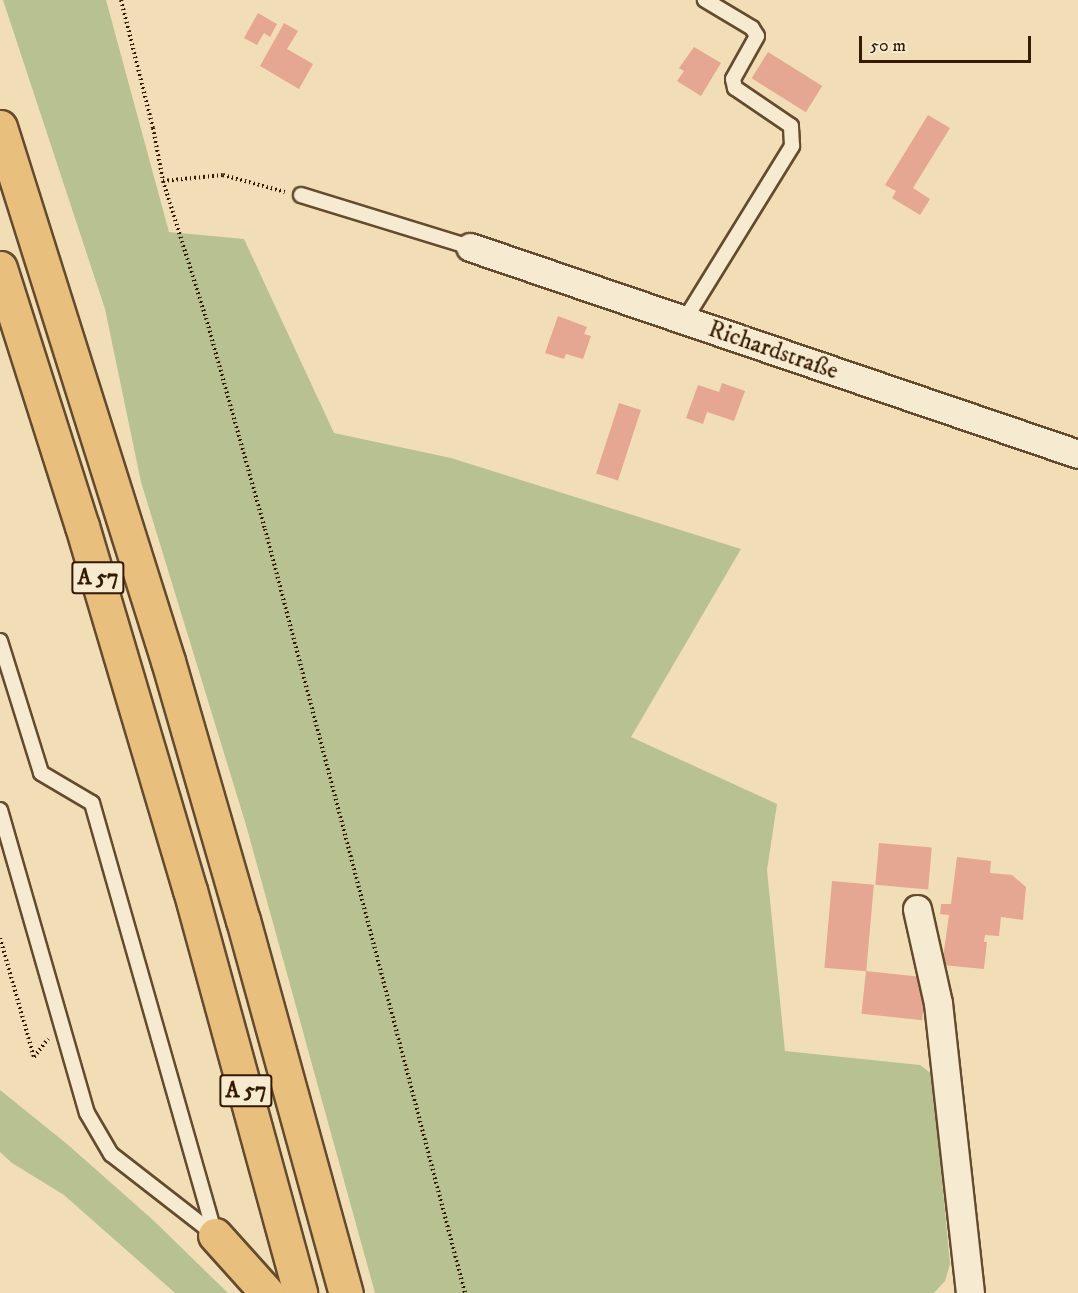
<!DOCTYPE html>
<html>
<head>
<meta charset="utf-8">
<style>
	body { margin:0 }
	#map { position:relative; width:1078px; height:1293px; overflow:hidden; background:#f1deb7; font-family:"IM FELL DW Pica",serif }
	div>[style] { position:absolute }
	.green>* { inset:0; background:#b8c290 }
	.building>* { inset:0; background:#e5a692; transform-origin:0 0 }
	.path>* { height:4px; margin-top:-2px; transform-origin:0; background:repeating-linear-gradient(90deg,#351a00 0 1.5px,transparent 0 4.5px) }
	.roads { filter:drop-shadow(2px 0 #644b2e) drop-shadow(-2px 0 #644b2e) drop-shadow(0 2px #644b2e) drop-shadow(0 -2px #644b2e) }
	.service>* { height:14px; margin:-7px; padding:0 7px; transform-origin:7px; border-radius:7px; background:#f6ead0 }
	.minor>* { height:27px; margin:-13.5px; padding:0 13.5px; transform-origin:13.5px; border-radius:13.5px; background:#f6ead0 }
	.motorway>* { height:33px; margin:-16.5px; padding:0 16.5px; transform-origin:16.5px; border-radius:16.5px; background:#e8bf7c }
	span { translate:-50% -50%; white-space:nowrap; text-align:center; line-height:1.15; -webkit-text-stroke:5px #f6ead0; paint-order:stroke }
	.shield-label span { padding:2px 4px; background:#f6ead0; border:2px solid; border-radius:4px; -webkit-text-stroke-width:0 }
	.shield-label { font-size:22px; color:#351a00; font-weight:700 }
	.street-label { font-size:24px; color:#351a00 }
	.scale { position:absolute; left:859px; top:36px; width:172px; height:27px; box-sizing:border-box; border:3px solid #351a00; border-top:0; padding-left:8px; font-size:18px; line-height:21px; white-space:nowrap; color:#351a00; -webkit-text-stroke:4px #f6ead0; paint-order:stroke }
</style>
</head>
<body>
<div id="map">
	<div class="green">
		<i style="clip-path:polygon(3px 0,106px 0,169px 232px,244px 239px,334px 433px,451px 458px,741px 549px,631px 737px,777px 804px,767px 870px,785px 1051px,920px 1065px,932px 1074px,950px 1264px,945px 1281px,934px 1293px,375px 1293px,246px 825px,141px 482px,105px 309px)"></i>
		<i style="clip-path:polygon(0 1090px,67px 1144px,153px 1220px,228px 1293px,175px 1293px,64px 1195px,12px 1163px,0 1152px)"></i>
	</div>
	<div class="building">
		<i style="clip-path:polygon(258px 13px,277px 24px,270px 37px,264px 33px,257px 45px,244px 38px)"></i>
		<i style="clip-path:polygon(284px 23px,298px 31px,287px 49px,313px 64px,299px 89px,260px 66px)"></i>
		<i style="clip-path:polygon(694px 47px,721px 63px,701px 96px,677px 81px,684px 71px,679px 68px)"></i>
		<i style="left:768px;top:52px;width:64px;height:31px;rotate:32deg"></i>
		<i style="clip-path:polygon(928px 115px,950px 128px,913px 188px,930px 199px,920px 215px,892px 198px,896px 191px,885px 185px)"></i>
		<i style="clip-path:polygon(558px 316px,587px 327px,584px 334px,591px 336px,583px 359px,566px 354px,564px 359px,545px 353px)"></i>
		<i style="clip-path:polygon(722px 383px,745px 391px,734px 421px,707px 412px,703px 424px,686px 418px,698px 385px,719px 392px)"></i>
		<i style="left:619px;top:403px;width:23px;height:74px;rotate:18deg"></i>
		<i style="left:879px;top:843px;width:53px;height:42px;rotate:5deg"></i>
		<i style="clip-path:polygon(957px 857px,991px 861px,990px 873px,1012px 875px,1026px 887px,1023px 920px,1001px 917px,999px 936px,985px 935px,984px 942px,987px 942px,984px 969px,942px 965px,949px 915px,940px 914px,941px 904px,951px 904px)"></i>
		<i style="left:832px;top:881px;width:42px;height:87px;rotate:5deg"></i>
		<i style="left:866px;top:971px;width:61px;height:43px;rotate:6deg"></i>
	</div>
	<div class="path">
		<i style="left:121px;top:0;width:132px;rotate:76deg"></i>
		<i style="left:153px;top:128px;width:54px;rotate:79.3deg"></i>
		<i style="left:163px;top:181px;width:144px;rotate:72.6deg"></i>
		<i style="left:206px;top:318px;width:219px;rotate:74.4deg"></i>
		<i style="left:265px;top:529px;width:790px;rotate:75.33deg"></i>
		<i style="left:163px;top:181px;width:60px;rotate:-5.7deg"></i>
		<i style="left:223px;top:175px;width:64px;rotate:15.3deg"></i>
		<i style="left:0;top:938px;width:124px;rotate:74.1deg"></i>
		<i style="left:34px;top:1057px;width:23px;rotate:-52deg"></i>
	</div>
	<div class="roads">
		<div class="service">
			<i style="left:301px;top:195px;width:177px;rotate:17.1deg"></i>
			<i style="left:684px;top:321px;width:206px;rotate:-58.3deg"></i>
			<i style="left:792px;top:146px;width:20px;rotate:-93deg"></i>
			<i style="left:791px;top:126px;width:68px;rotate:-145.8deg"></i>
			<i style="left:735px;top:88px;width:9px;rotate:-103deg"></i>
			<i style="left:733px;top:79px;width:49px;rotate:-60.8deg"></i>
			<i style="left:757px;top:36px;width:9px;rotate:-122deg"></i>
			<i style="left:752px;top:28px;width:55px;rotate:-149.2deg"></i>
			<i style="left:0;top:641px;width:138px;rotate:72.7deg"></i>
			<i style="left:41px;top:773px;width:59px;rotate:30.5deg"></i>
			<i style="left:92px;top:803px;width:449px;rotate:74.1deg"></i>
			<i style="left:0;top:810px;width:315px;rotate:74deg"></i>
			<i style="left:87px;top:1113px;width:48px;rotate:59.7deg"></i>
			<i style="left:111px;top:1154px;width:132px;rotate:37.9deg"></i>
		</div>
		<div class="minor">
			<i style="left:470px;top:247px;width:642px;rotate:18.8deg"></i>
			<i style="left:917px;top:909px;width:96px;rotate:77.4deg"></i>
			<i style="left:938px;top:1003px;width:292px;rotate:83.7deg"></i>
		</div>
		<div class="motorway">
			<i style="left:0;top:127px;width:560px;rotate:72.54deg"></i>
			<i style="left:168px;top:661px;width:270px;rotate:73.9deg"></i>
			<i style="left:243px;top:920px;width:387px;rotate:74.6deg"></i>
			<i style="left:0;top:268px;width:271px;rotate:72.4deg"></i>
			<i style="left:82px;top:526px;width:380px;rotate:73.5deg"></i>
			<i style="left:190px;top:890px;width:418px;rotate:74.7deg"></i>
			<i style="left:215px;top:1235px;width:78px;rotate:48.1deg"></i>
		</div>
	</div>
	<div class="shield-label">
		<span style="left:98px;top:578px">A 57</span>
		<span style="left:246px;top:1091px">A 57</span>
	</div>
	<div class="street-label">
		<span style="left:773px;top:351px;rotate:19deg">Richardstraße</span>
	</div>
	<div class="scale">50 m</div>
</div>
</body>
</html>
